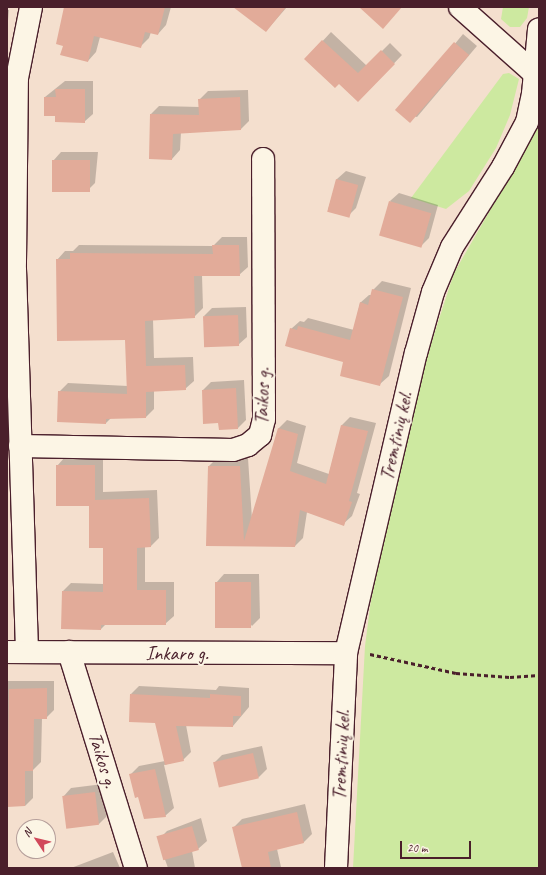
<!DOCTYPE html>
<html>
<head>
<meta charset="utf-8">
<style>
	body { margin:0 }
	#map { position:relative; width:546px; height:875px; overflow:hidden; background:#f4dfce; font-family:Caveat,sans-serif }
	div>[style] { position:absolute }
	.green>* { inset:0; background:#cde9a0 }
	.shadow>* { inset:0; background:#0003 }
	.building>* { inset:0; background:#e2ab99; transform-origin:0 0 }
	.path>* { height:2.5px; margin-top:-1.25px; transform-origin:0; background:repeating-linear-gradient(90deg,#4a1f2b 0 4px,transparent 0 7px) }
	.roads { filter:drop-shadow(1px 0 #4a1f2b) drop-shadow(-1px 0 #4a1f2b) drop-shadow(0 1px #4a1f2b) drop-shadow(0 -1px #4a1f2b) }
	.minor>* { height:22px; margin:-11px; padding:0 11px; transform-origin:11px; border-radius:11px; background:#fcf5e5 }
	span { translate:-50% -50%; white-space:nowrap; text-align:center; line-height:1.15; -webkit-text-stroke:4px #fcf5e5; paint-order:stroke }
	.street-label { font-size:20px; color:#4a1f2b }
	.frame { position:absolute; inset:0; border:8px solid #4a1f2b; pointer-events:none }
	.north { position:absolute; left:16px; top:819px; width:40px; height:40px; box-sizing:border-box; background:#fcf5e5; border:1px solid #b59f9b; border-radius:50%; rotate:305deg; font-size:11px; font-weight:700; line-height:16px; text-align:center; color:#4a1f2b }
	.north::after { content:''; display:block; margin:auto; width:14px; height:18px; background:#d1495b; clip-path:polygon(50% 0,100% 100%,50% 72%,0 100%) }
	.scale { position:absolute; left:400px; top:841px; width:71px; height:18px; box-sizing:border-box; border:2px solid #4a1f2b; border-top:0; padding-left:5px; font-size:12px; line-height:14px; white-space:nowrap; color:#4a1f2b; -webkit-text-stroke:3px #fcf5e5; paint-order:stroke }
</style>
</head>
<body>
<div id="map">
	<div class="green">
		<i style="clip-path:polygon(503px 7px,529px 7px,527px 18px,520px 27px,510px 27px,501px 19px)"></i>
		<i style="clip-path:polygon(509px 73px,519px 79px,510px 115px,496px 148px,469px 191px,446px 209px,411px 198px,503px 74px)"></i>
		<i style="clip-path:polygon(539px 121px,539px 868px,353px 868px,365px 646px,371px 600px,397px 478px,426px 359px,454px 273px,535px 132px)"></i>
	</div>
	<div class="shadow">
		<i style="clip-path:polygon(69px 7px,171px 7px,166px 25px,158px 34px,151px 32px,149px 38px,141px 46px,100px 37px,96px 52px,88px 61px,64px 45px)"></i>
		<i style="clip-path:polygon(245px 7px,287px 7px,266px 31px)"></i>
		<i style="clip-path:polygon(7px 10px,9px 10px,7px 31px)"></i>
		<i style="clip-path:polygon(331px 32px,367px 66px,390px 43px,402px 55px,358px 101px,339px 82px,306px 59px)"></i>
		<i style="clip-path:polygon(463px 34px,477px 46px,417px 117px,399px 112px)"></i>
		<i style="clip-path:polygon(65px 81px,93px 81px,93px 114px,84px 122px,56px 115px,45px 97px)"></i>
		<i style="clip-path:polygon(248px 90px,249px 121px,241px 129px,181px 132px,180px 150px,172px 159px,151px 114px,159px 106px,200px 107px,199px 100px,208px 91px)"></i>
		<i style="clip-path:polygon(61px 152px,98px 152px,95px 183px,87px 191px,53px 161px)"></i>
		<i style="clip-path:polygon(346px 171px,366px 177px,356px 208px,348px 216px,328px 210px,337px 179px)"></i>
		<i style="clip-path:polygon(399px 193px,438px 205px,429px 238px,420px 247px,390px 201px)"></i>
		<i style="clip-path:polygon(222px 237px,247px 237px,248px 267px,239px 275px,202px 275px,203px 308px,194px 317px,153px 319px,154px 358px,193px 357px,194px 381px,185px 389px,154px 391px,154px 409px,146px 417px,111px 418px,106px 423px,59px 392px,68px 383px,128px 386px,126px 339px,57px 260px,65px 251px,73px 251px,79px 245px,213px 246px)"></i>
		<i style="clip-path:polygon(382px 281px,411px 288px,389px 376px,380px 384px,291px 329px,300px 321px,304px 322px,308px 318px,354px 330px,360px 303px,369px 295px,372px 295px,373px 290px)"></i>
		<i style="clip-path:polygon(246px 307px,247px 337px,238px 345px,204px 316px,212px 308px)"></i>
		<i style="clip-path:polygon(244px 380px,246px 420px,238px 428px,220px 429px,219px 422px,204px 422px,203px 390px,211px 382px)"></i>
		<i style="clip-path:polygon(350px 417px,376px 423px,357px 493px,360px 494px,352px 516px,343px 524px,307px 512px,303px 538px,295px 546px,207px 545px,209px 466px,217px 458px,248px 458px,252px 519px,279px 428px,287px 420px,306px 426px,297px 463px,329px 474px,342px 425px)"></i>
		<i style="clip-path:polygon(7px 428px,8px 462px,7px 463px)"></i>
		<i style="clip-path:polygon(65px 457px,103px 457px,103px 492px,157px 490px,159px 538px,151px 546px,145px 546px,145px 582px,174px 582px,174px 616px,165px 624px,106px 624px,101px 629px,63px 591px,71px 583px,104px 584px,104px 547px,90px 504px,57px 466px)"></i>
		<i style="clip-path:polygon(224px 574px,259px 574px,260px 618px,252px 626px,216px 583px)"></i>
		<i style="clip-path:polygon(7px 681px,54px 681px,54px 710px,46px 718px,42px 718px,41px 762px,33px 770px,33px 798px,25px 806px,7px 806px)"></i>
		<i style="clip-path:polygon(139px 686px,216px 690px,219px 686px,249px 688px,249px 707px,233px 726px,186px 725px,191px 752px,183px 760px,164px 765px,174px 808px,165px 816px,139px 796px,130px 775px,139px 766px,165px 761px,156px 722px,131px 694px)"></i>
		<i style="clip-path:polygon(262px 746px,267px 769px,259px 777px,214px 763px,222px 755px)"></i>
		<i style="clip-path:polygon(103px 784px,107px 816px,99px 824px,63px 797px,71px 788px)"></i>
		<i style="clip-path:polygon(305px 804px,312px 834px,304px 842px,277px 849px,281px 867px,243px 868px,233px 828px,242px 819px)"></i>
		<i style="clip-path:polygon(201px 818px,207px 841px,198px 849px,192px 851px,195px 868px,168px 868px,158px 840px,167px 831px)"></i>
		<i style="clip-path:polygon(113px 852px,120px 868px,71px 868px)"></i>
	</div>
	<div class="building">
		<i style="clip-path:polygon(64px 7px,165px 7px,158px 35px,145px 32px,141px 48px,94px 36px,88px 62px,60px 55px,63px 46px,56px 44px)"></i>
		<i style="clip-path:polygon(233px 7px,286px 7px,266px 32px)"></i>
		<i style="clip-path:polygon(359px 7px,402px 7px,383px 29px)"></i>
		<i style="clip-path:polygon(322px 40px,358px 73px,381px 50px,395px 64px,358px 102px,339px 84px,335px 88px,304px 59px)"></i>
		<i style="left:454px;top:42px;width:20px;height:90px;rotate:41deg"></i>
		<i style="clip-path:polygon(55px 89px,85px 89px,85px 123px,55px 122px,55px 116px,44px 116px,44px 97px,56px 97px)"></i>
		<i style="clip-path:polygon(240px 97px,241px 130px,173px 134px,172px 160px,149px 159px,150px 114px,199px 115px,198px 99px)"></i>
		<i style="left:52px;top:160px;width:38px;height:32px"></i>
		<i style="left:336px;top:179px;width:23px;height:34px;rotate:15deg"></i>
		<i style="left:389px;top:201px;width:44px;height:36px;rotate:16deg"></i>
		<i style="clip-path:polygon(212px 245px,239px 245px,240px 276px,194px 276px,195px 318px,145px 321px,146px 366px,185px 365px,186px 390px,146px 392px,146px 418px,106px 419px,106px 424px,57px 422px,58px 391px,127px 394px,125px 340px,57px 341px,56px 259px,70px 259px,70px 253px,213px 254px)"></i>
		<i style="clip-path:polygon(372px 289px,403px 297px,380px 386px,340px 376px,343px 362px,285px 346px,290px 328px,297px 330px,298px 326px,350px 340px,360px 302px,368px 305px)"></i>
		<i style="left:238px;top:315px;width:31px;height:35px;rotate:88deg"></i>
		<i style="clip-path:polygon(236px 388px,238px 429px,219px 430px,218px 423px,203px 424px,202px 390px)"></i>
		<i style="clip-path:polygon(341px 425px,368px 431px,349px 501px,352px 502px,344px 526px,300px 510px,295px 547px,206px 546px,208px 466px,240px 466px,244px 541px,278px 428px,298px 434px,290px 471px,326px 484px)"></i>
		<i style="clip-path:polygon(56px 465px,95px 465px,95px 500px,149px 498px,151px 547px,137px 548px,137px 590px,166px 590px,166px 625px,101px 625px,101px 630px,61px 629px,62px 591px,103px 592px,103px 548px,89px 548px,89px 506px,56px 506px)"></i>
		<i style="left:215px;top:582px;width:36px;height:46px"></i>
		<i style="clip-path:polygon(47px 688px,47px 719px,34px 719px,33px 771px,25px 771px,25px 806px,7px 807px,9px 689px)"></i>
		<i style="clip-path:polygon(130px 694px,210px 698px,210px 694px,241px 696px,241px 716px,233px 716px,233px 727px,176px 726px,184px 761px,165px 765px,155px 723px,129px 722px)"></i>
		<i style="left:253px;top:753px;width:26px;height:41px;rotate:77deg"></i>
		<i style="clip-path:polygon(155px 769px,166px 817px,144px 819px,138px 797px,135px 798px,129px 774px)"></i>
		<i style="left:95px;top:792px;width:33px;height:33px;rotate:83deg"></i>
		<i style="clip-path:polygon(297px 812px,304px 843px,268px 852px,271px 868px,242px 868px,232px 827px)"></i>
		<i style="left:192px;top:826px;width:25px;height:37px;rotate:74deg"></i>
	</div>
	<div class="path">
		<i style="left:370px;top:654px;width:88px;rotate:12.5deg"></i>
		<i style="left:456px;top:673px;width:54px;rotate:4.2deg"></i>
		<i style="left:510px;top:677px;width:29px;rotate:-4deg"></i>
	</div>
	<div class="roads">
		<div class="minor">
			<i style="left:460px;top:7px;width:99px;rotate:41.7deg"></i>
			<i style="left:20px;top:446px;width:213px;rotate:1.1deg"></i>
			<i style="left:233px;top:450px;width:16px;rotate:-18deg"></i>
			<i style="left:248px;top:445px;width:16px;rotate:-40deg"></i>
			<i style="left:260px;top:435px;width:16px;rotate:-76deg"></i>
			<i style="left:264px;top:419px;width:260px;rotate:-90.2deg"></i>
			<i style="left:27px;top:651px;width:389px;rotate:-91.8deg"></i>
			<i style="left:15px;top:262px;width:184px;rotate:-89.4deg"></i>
			<i style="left:17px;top:78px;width:72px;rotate:-78.8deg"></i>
			<i style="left:7px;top:652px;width:339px;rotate:0.2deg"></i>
			<i style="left:69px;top:652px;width:226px;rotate:72.8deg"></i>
			<i style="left:336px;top:868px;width:215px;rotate:-87.3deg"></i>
			<i style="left:346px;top:653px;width:308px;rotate:-76.9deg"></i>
			<i style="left:416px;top:353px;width:63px;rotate:-74.4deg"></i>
			<i style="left:433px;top:292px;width:49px;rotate:-67.1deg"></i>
			<i style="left:452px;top:247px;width:95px;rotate:-57.5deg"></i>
			<i style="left:503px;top:167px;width:51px;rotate:-61.9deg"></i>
			<i style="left:527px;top:122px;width:29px;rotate:-78deg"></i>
			<i style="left:533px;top:94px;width:65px;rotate:-84.7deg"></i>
		</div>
	</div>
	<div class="street-label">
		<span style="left:262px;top:396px;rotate:-88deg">Taikos g.</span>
		<span style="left:396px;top:436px;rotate:-77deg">Tremtinių kel.</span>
		<span style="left:177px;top:653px">Inkaro g.</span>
		<span style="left:341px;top:755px;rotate:-87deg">Tremtinių kel.</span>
		<span style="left:103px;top:760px;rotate:73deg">Taikos g.</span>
	</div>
	<div class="frame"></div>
	<div class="north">N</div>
	<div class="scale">20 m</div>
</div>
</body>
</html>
